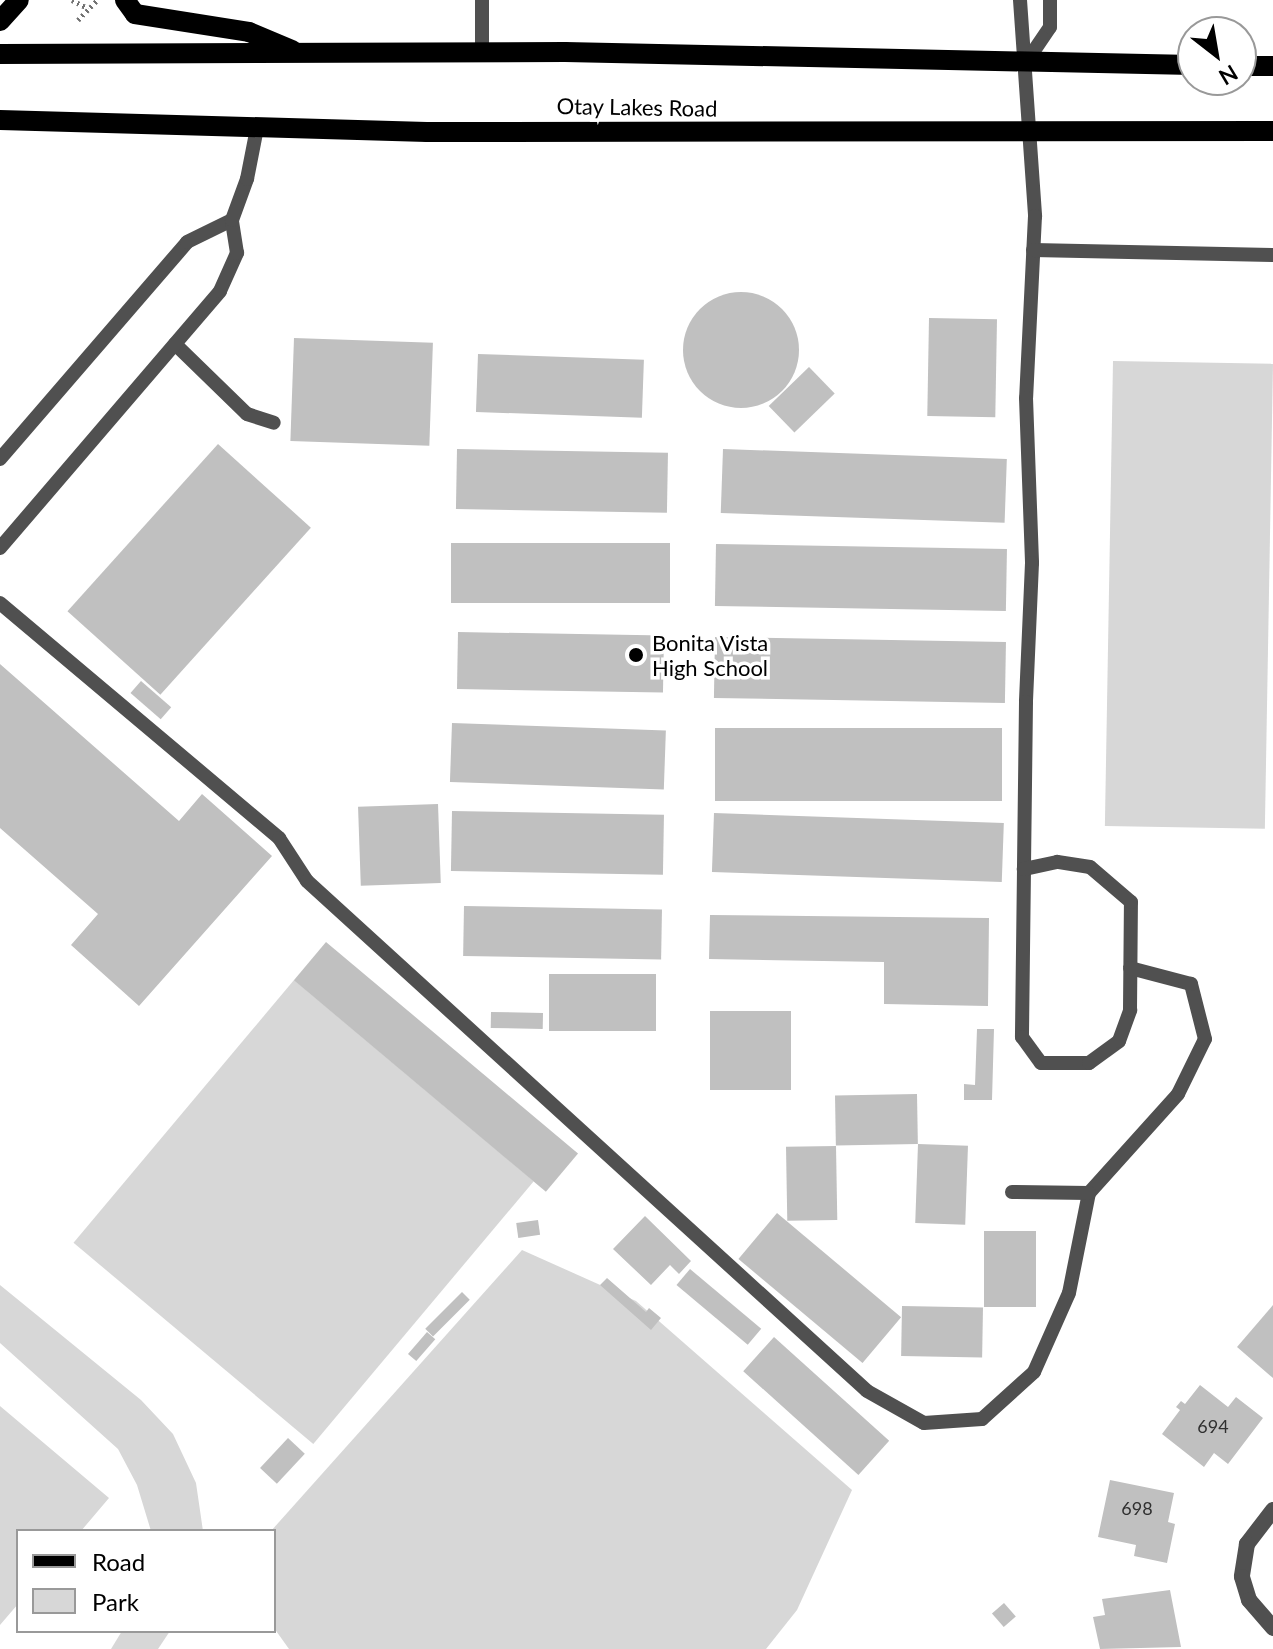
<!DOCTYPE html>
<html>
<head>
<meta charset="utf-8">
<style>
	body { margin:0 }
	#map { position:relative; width:1273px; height:1649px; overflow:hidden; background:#fff; font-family:Lato,sans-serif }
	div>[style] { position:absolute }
	.green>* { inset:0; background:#d7d7d7; transform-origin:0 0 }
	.building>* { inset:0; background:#c0c0c0; transform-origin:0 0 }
	.round { border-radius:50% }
	.path>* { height:5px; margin-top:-2.5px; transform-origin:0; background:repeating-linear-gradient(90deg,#727272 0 2px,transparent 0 6px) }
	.service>* { height:14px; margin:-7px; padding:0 7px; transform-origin:7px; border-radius:7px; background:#505050 }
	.minor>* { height:16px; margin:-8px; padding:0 8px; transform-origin:8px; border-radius:8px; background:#505050 }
	.primary>* { height:20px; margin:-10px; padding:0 10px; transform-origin:10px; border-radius:10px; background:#000 }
	.dots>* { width:22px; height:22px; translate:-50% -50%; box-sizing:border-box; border:4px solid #fff; border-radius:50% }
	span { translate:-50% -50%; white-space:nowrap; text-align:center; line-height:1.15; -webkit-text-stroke:7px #fff; paint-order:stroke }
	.number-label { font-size:18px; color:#303030 }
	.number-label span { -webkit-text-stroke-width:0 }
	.street-label { font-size:22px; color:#000 }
	.poi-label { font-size:22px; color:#000 }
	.left { translate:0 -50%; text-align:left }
	.legend { position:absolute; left:16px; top:1529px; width:260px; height:104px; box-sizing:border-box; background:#fff; border:2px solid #999; margin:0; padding:10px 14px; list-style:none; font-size:24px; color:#000 }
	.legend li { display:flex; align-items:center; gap:16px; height:40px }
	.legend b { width:40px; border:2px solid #999 }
	.north { position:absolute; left:1177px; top:16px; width:80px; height:80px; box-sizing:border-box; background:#fff; border:2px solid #999; border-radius:50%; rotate:149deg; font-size:22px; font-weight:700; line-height:32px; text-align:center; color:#000 }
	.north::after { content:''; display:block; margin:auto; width:28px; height:36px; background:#000; clip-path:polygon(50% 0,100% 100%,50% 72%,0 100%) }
</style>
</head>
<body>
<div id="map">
	<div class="green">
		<i style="left:1113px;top:361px;width:160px;height:465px;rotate:1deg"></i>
		<i style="left:294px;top:980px;width:313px;height:343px;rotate:40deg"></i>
		<i style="clip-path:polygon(522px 1250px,636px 1301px,852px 1490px,797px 1610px,766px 1649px,289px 1649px,274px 1628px,271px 1531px)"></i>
		<i style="clip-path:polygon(0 1285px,141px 1400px,173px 1434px,196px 1483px,203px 1531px,151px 1531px,137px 1485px,118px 1449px,0 1343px)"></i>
		<i style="clip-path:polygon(0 1406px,109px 1498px,81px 1531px,18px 1531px,18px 1604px,0 1625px)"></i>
		<i style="clip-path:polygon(122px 1631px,170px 1631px,158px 1649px,111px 1649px)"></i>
	</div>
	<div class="building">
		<i class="round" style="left:683px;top:292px;width:116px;height:116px"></i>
		<i style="left:929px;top:318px;width:68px;height:98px;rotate:1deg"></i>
		<i style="left:294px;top:338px;width:139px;height:103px;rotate:2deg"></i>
		<i style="left:478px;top:354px;width:166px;height:58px;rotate:2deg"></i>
		<i style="left:809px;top:367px;width:37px;height:56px;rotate:46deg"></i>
		<i style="left:218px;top:444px;width:125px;height:225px;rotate:42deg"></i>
		<i style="left:457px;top:449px;width:211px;height:60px;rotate:1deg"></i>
		<i style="left:723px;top:449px;width:284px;height:64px;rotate:2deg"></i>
		<i style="left:451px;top:543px;width:219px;height:60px"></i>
		<i style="left:716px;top:544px;width:291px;height:62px;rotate:1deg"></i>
		<i style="left:458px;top:632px;width:206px;height:57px;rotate:1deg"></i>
		<i style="left:715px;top:637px;width:291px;height:61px;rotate:1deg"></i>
		<i style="clip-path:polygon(0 664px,179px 821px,202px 794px,272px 856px,139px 1006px,71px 945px,98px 914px,0 828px)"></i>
		<i style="left:141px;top:681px;width:40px;height:16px;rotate:41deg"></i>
		<i style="left:452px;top:723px;width:214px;height:59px;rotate:2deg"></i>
		<i style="left:715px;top:728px;width:287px;height:73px"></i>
		<i style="left:438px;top:804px;width:79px;height:80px;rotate:88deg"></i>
		<i style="left:452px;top:811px;width:212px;height:60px;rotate:1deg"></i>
		<i style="left:714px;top:813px;width:290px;height:59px;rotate:2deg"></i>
		<i style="left:464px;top:906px;width:198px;height:50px;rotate:1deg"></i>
		<i style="clip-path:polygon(710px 915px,989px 918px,988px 1006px,884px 1004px,884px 962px,709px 959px)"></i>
		<i style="left:326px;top:942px;width:329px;height:50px;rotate:40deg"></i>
		<i style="left:549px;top:974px;width:107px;height:57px"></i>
		<i style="left:710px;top:1011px;width:81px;height:79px"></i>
		<i style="left:491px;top:1012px;width:52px;height:16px;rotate:1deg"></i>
		<i style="clip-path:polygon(977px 1029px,994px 1029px,992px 1100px,964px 1100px,964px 1084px,975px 1085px)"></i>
		<i style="left:917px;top:1094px;width:50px;height:82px;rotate:89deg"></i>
		<i style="left:918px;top:1144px;width:50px;height:79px;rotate:2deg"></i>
		<i style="left:836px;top:1146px;width:74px;height:50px;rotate:89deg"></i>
		<i style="left:777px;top:1213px;width:162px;height:60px;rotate:40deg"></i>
		<i style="clip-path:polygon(645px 1216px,691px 1261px,679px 1274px,670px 1265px,651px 1285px,613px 1249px)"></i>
		<i style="left:538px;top:1220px;width:15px;height:22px;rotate:82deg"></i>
		<i style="left:984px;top:1231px;width:52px;height:76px"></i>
		<i style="left:690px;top:1269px;width:93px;height:21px;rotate:40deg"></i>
		<i style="clip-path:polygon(607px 1278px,646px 1312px,649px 1308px,661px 1318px,651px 1330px,600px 1285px)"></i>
		<i style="left:462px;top:1292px;width:11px;height:52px;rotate:45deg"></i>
		<i style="clip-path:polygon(1273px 1305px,1273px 1378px,1237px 1347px)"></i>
		<i style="left:902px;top:1306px;width:81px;height:50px;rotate:1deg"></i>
		<i style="left:427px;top:1332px;width:11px;height:29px;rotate:41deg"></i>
		<i style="left:774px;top:1337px;width:155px;height:46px;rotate:42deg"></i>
		<i style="clip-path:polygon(1200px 1385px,1228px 1407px,1236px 1397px,1263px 1418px,1228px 1464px,1214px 1453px,1204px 1467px,1162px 1434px,1180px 1410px,1176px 1407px,1181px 1401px,1185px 1404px)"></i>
		<i style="left:288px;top:1438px;width:23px;height:41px;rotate:43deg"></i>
		<i style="clip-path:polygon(1110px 1480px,1174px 1493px,1168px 1522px,1175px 1524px,1167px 1563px,1134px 1556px,1136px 1545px,1098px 1537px)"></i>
		<i style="clip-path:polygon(1170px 1590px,1181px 1647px,1100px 1649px,1093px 1617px,1105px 1615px,1102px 1599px)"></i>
		<i style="left:1004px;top:1603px;width:18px;height:16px;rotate:49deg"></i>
	</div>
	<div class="path">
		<i style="left:72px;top:0;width:18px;rotate:27deg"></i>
		<i style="left:78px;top:20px;width:28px;rotate:-46deg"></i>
	</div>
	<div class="service">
		<i style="left:1020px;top:0;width:217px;rotate:86deg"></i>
		<i style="left:1035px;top:216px;width:182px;rotate:92.8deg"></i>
		<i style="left:1026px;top:398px;width:165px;rotate:87.9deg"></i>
		<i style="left:1032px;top:563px;width:139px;rotate:92.5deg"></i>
		<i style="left:1026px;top:702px;width:167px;rotate:90.7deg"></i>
		<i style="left:1024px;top:869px;width:168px;rotate:90.7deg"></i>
		<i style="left:1022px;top:1037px;width:32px;rotate:54deg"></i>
		<i style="left:1041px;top:1063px;width:48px"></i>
		<i style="left:1089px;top:1063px;width:37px;rotate:-36deg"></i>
		<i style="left:1119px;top:1041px;width:33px;rotate:-70deg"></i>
		<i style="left:1130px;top:1010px;width:108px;rotate:-89.5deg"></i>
		<i style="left:1131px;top:902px;width:54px;rotate:-139.5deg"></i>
		<i style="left:1090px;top:867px;width:33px;rotate:-171deg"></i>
		<i style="left:1057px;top:862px;width:34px;rotate:168deg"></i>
		<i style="left:482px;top:52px;width:52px;rotate:-90deg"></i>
		<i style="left:1027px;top:61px;width:41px;rotate:-55.9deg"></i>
		<i style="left:1050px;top:27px;width:27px;rotate:-90deg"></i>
		<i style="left:1033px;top:250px;width:240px;rotate:1.2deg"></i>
		<i style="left:175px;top:344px;width:100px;rotate:44.2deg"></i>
		<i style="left:247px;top:414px;width:28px;rotate:18deg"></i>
		<i style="left:0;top:459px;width:286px;rotate:-49.2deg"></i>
		<i style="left:187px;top:242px;width:50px;rotate:-26.1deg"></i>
		<i style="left:0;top:548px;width:338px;rotate:-49.4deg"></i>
		<i style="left:220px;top:291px;width:42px;rotate:-65.9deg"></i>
		<i style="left:237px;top:253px;width:33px;rotate:-99deg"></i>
		<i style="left:232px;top:220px;width:44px;rotate:-69.9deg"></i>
		<i style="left:247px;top:179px;width:52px;rotate:-78.9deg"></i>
		<i style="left:0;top:603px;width:365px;rotate:40.1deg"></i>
		<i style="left:279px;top:838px;width:51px;rotate:56.9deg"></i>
		<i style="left:307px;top:881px;width:757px;rotate:42.32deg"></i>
		<i style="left:867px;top:1391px;width:65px;rotate:29.3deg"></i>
		<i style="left:924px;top:1423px;width:58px;rotate:-3.9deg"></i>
		<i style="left:982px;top:1419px;width:70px;rotate:-42.1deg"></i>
		<i style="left:1034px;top:1372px;width:86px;rotate:-66.1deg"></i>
		<i style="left:1069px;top:1293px;width:102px;rotate:-78.7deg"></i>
		<i style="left:1089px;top:1193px;width:133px;rotate:-48deg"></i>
		<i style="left:1178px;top:1094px;width:61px;rotate:-63.9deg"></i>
		<i style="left:1205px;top:1039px;width:57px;rotate:-104.3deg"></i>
		<i style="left:1191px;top:984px;width:63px;rotate:-165.3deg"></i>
		<i style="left:1012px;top:1192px;width:77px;rotate:0.7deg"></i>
	</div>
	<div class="minor">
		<i style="left:1273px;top:1510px;width:43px;rotate:127.4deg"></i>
		<i style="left:1247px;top:1544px;width:33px;rotate:99deg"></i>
		<i style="left:1242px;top:1577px;width:24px;rotate:73deg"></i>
		<i style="left:1249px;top:1600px;width:37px;rotate:49deg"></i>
	</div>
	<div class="primary">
		<i style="left:125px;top:0;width:17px;rotate:54deg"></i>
		<i style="left:135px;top:14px;width:115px;rotate:9deg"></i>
		<i style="left:249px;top:32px;width:47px;rotate:22.7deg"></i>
		<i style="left:0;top:21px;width:28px;rotate:-48deg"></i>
		<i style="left:0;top:54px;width:565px;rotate:-0.2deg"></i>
		<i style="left:565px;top:52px;width:628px;rotate:1.19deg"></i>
		<i style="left:1241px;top:66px;width:32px"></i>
		<i style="left:0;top:120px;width:427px;rotate:1.6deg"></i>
		<i style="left:427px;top:132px;width:846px;rotate:-0.07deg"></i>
	</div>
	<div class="dots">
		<i style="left:636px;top:655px;background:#000"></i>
	</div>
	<div class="number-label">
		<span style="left:1213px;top:1426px">694</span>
		<span style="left:1137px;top:1508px">698</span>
	</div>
	<div class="street-label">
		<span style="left:637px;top:107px;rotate:1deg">Otay Lakes Road</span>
	</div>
	<div class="poi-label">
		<span class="left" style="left:652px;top:655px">Bonita Vista<br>High School</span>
	</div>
	<ul class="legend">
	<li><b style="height:10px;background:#000"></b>Road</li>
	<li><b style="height:22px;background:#d7d7d7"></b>Park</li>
	</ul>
	<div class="north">N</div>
</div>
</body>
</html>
